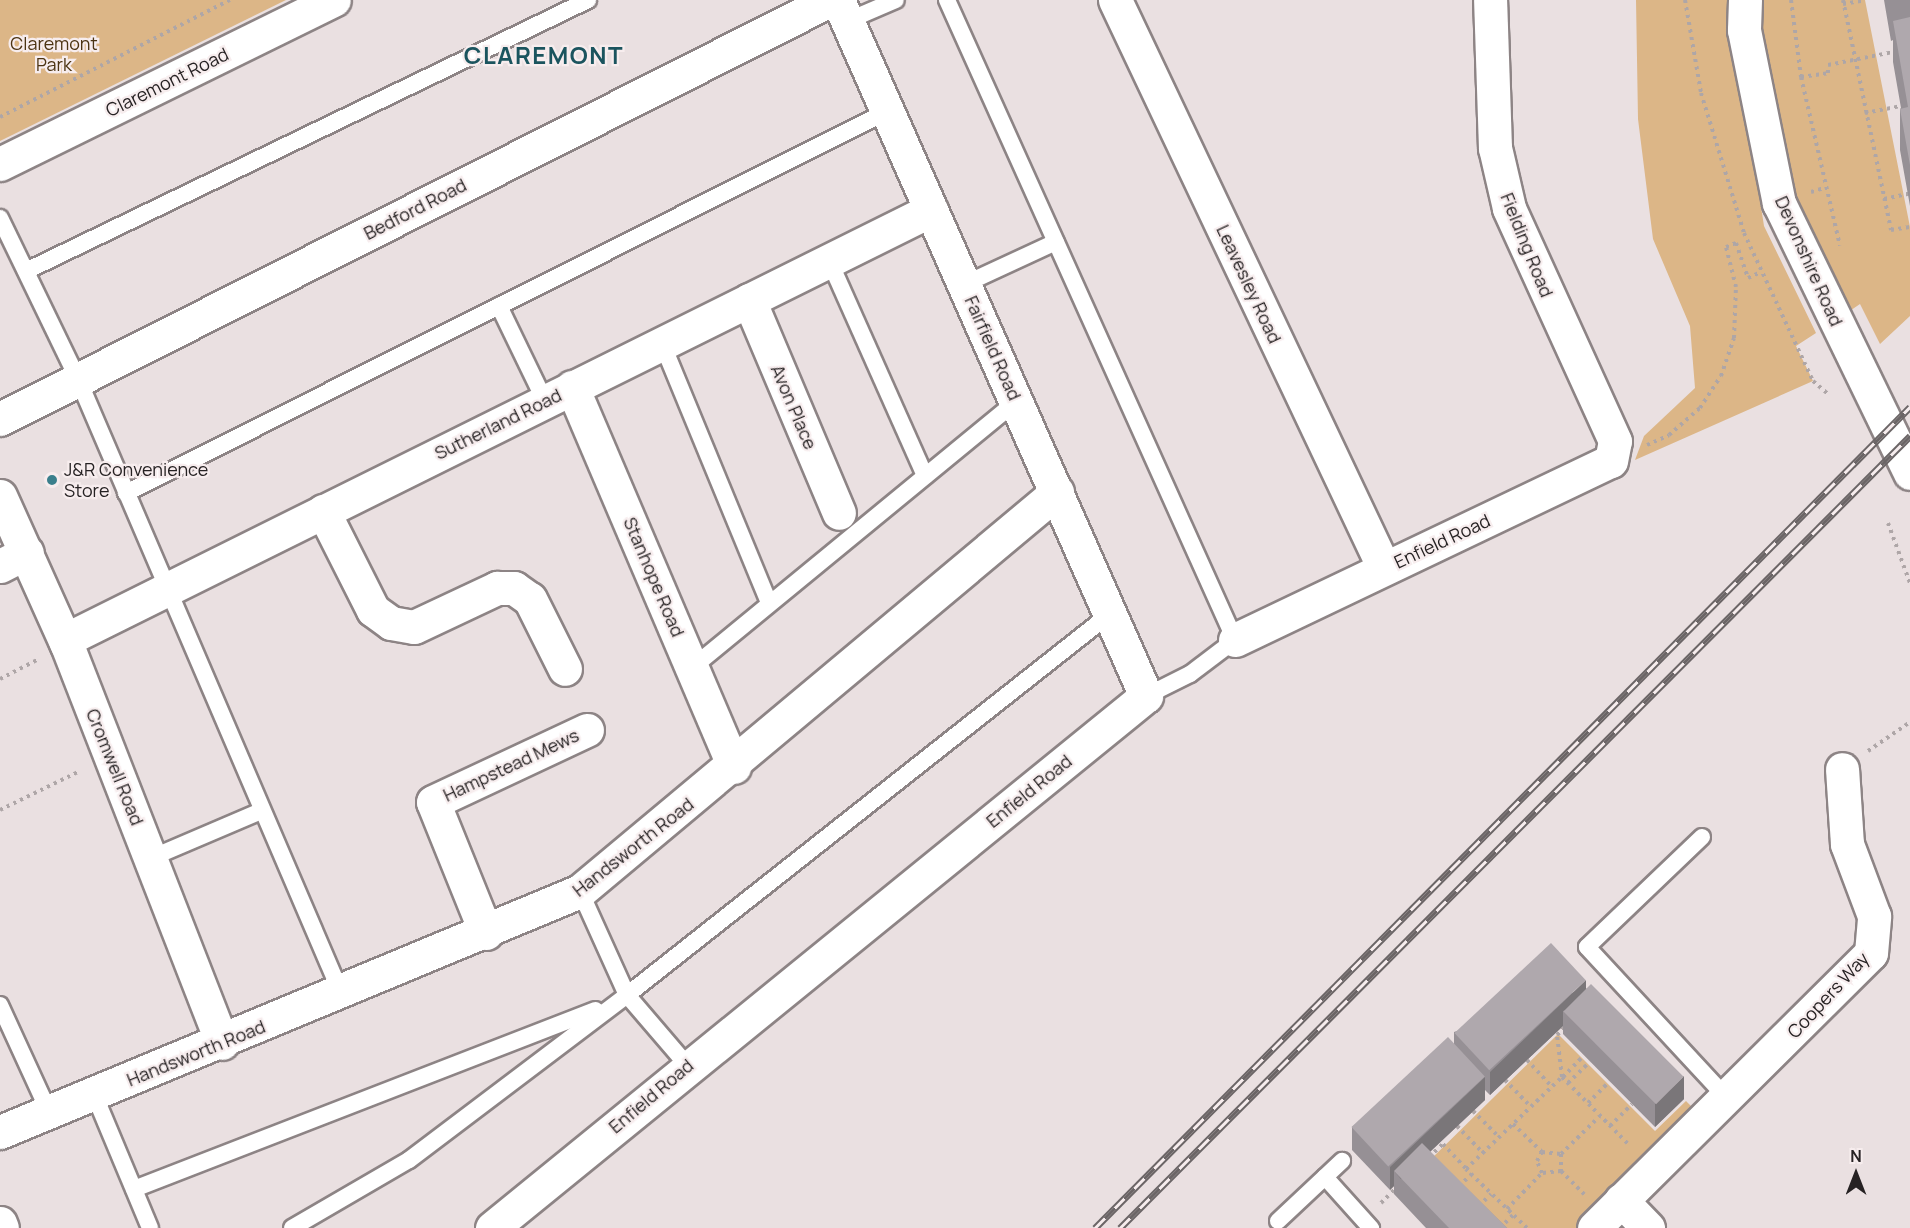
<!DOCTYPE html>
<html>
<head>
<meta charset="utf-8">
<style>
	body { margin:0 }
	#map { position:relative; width:1910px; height:1228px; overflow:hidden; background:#eae0e1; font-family:Manrope,sans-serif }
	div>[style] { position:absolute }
	.green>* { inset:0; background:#dcb687 }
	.path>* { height:4px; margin-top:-2px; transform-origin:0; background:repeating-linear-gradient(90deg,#aea6a7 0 3px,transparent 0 7.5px) }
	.roads { filter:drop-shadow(2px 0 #8d8485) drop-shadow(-2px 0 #8d8485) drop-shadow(0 2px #8d8485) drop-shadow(0 -2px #8d8485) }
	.service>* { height:16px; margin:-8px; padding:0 8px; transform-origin:8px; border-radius:8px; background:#fff }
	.minor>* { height:33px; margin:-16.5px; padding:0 16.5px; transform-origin:16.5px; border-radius:16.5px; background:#fff }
	.secondary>* { height:33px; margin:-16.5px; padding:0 16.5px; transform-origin:16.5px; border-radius:16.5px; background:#fff }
	.rail>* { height:7px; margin-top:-3.5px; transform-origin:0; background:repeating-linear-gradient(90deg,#f7edee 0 14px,#6b6566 0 28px); box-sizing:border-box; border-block:2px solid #6b6566 }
	.wall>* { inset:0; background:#969095 }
	.shaded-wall>* { inset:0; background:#7a7679 }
	.building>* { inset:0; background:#afa8ad; transform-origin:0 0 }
	.dots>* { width:16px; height:16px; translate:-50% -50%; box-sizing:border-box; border:3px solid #f7edee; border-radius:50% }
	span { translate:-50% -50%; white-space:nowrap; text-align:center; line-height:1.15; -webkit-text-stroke:4.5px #f7edee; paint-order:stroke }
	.park-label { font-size:18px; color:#4c3413 }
	.street-label { font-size:18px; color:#262223 }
	.poi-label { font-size:18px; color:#262223 }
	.left { translate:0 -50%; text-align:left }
	.district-label { font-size:24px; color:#1b545e; font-weight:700; letter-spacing:1.5px }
	.north { position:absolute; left:1826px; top:1144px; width:60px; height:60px; -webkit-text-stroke:4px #f7edee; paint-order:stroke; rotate:0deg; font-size:16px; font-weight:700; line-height:24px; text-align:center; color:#262223 }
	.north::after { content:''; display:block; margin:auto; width:21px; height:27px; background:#262223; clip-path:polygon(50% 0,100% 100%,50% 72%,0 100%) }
</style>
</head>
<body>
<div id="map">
	<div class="green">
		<i style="clip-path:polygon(0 0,286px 0,0 141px)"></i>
		<i style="clip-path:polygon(1636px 0,1729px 0,1764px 226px,1816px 333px,1796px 346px,1813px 381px,1635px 460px,1644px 436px,1695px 388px,1690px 326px,1653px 239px,1638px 119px)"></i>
		<i style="clip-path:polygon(1745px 0,1865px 0,1910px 227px,1910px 316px,1880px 344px,1860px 304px,1835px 321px,1806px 261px)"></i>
		<i style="clip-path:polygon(1558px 1034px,1655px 1131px,1686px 1101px,1697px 1112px,1581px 1228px,1489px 1228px,1425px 1165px)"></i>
	</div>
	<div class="path">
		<i style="left:1685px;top:0;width:94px;rotate:80.2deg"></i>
		<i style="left:1701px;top:93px;width:146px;rotate:72.9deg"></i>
		<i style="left:1744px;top:233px;width:163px;rotate:65deg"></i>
		<i style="left:1813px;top:381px;width:21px;rotate:41deg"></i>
		<i style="left:1791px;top:0;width:78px;rotate:82.6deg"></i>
		<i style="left:1801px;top:77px;width:173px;rotate:77deg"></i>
		<i style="left:1843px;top:0;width:235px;rotate:78.2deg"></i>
		<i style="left:1891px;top:230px;width:19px;rotate:-9deg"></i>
		<i style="left:1843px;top:4px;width:22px;rotate:-10deg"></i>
		<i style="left:1801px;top:77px;width:27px;rotate:-8deg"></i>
		<i style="left:1828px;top:73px;width:8px;rotate:-90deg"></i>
		<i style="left:1828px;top:65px;width:71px;rotate:-11.3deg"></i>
		<i style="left:1865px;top:113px;width:36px;rotate:-11deg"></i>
		<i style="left:0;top:117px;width:258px;rotate:-27deg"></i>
		<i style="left:1811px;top:192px;width:14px;rotate:-17deg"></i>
		<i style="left:1884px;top:199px;width:25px;rotate:-12deg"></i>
		<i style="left:1647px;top:445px;width:24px;rotate:-24deg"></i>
		<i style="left:1669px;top:435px;width:41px;rotate:-41.1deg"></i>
		<i style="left:1700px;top:408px;width:38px;rotate:-57deg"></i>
		<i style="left:1721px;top:376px;width:40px;rotate:-71.1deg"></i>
		<i style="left:1734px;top:338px;width:51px;rotate:-87.8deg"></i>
		<i style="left:1736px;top:287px;width:41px;rotate:-104deg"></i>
		<i style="left:1726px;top:247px;width:11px;rotate:-22deg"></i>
		<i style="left:1736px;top:243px;width:37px;rotate:71deg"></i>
		<i style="left:1748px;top:278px;width:14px;rotate:-25deg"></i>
		<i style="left:1888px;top:523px;width:64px;rotate:69.9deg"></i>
		<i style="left:0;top:679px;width:42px;rotate:-27.2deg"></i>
		<i style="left:1868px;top:751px;width:51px;rotate:-34.6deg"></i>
		<i style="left:0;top:810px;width:89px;rotate:-26deg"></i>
		<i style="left:1527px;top:1060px;width:37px;rotate:47deg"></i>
		<i style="left:1562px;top:1077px;width:42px;rotate:-96.8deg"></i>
		<i style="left:1557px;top:1035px;width:11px;rotate:-45deg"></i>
		<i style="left:1563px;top:1077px;width:29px;rotate:-46deg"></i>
		<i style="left:1505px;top:1080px;width:37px;rotate:46deg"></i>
		<i style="left:1568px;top:1083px;width:30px;rotate:-44deg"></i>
		<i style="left:1588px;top:1103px;width:30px;rotate:-45deg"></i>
		<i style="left:1473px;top:1111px;width:37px;rotate:45deg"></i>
		<i style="left:1513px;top:1124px;width:40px;rotate:44deg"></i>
		<i style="left:1542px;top:1152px;width:19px;rotate:6deg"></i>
		<i style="left:1561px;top:1154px;width:17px;rotate:90deg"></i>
		<i style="left:1561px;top:1171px;width:19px;rotate:174deg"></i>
		<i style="left:1542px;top:1173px;width:13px;rotate:-113deg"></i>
		<i style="left:1537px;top:1161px;width:10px;rotate:-61deg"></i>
		<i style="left:1457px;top:1126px;width:37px;rotate:46deg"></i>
		<i style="left:1610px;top:1126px;width:31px;rotate:-45deg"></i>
		<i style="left:1561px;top:1154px;width:54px;rotate:-44.3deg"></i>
		<i style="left:1429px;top:1157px;width:19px;rotate:-43deg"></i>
		<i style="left:1443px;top:1144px;width:34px;rotate:47deg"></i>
		<i style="left:1561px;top:1171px;width:33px;rotate:45deg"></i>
		<i style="left:1459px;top:1186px;width:18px;rotate:-43deg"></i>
		<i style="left:1381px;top:1203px;width:20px;rotate:-45deg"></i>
		<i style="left:1479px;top:1206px;width:17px;rotate:-45deg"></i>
		<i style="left:1507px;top:1209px;width:50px;rotate:-45.8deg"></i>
		<i style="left:1500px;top:1228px;width:18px;rotate:-45deg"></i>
		<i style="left:1527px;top:1228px;width:85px;rotate:-136deg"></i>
		<i style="left:1466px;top:1169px;width:133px;rotate:-43.8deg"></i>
		<i style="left:1562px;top:1077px;width:95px;rotate:45.4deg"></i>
	</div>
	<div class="roads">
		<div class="service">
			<i style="left:947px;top:0;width:702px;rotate:65.77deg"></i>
			<i style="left:1235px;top:640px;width:56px;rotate:142.9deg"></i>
			<i style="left:1190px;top:674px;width:49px;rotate:153.4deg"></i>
			<i style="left:847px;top:21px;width:53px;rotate:-23.2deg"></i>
			<i style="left:0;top:218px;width:179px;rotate:64.2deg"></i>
			<i style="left:78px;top:379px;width:668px;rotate:66.81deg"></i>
			<i style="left:829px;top:260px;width:236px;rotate:66deg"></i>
			<i style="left:26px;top:271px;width:624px;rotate:-25.74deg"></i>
			<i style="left:965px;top:284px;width:100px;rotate:-24.8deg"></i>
			<i style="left:499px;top:306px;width:106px;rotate:64.2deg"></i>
			<i style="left:662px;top:343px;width:281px;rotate:67.6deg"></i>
			<i style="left:126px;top:493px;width:852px;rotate:-26.63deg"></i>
			<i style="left:693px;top:667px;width:419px;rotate:-39.4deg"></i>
			<i style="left:1702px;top:837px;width:159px;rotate:136.3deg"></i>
			<i style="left:1587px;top:947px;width:205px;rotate:47.2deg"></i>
			<i style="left:151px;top:858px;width:120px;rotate:-23.1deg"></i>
			<i style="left:580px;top:891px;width:114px;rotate:65.7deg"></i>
			<i style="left:627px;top:995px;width:92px;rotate:49.4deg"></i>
			<i style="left:0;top:1005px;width:118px;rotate:65.4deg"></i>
			<i style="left:94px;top:1094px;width:145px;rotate:67.3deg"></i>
			<i style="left:1325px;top:1177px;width:69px;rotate:48deg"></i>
			<i style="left:134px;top:1189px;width:495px;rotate:-21.2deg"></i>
			<i style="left:1278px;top:1221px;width:88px;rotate:-43.2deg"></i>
			<i style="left:292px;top:1228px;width:135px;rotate:-30.2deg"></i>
			<i style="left:409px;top:1160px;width:273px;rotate:-37.1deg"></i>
			<i style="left:627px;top:995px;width:617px;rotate:-38.28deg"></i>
		</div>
		<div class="minor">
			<i style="left:1115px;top:0;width:628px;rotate:64.66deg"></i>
			<i style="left:0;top:164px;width:372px;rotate:-26.2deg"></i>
			<i style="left:749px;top:300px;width:231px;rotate:67.1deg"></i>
			<i style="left:572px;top:387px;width:413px;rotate:66.9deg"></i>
			<i style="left:0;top:419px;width:930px;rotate:-26.79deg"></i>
			<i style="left:0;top:496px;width:163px;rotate:65.8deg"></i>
			<i style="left:67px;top:645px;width:427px;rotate:68.7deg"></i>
			<i style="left:323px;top:511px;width:111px;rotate:63.2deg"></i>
			<i style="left:373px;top:610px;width:22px;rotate:36deg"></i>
			<i style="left:391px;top:623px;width:23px;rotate:10deg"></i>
			<i style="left:414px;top:627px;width:92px;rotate:-25.2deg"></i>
			<i style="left:497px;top:588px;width:17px"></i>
			<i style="left:514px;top:588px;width:19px;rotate:35deg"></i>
			<i style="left:530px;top:599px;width:78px;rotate:63.4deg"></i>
			<i style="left:0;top:566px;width:30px;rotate:-27deg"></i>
			<i style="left:65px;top:640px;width:967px;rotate:-26.41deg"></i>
			<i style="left:1235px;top:640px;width:416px;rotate:-25.5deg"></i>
			<i style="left:1611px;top:461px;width:20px;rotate:-79deg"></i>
			<i style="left:1615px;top:441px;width:256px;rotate:-114.5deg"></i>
			<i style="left:1509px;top:208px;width:62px;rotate:-103.1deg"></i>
			<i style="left:1495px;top:148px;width:148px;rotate:-91.9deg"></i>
			<i style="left:486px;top:933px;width:141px;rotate:-112deg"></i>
			<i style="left:433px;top:802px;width:170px;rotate:-25.1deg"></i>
			<i style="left:0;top:1132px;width:628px;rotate:-22.56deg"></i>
			<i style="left:580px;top:891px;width:622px;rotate:-39.91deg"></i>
			<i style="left:1621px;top:1200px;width:39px;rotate:46deg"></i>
			<i style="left:0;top:1223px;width:5px;rotate:68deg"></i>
			<i style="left:492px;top:1228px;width:843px;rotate:-39.13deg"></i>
			<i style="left:1146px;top:696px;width:761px;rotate:-113.87deg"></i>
			<i style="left:1594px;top:1228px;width:390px;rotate:-44.8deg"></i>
			<i style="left:1871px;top:953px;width:37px;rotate:-85deg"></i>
			<i style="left:1874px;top:916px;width:77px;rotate:-110.6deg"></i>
			<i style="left:1847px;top:844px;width:75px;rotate:-93.8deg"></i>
		</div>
		<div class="secondary">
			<i style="left:1745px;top:0;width:30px;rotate:92deg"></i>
			<i style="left:1744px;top:30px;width:177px;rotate:78.6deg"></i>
			<i style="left:1779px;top:203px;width:300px;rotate:64.1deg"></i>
		</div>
	</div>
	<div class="rail">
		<i style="left:1095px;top:1228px;width:1157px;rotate:-45.21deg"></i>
		<i style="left:1120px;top:1228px;width:1119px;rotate:-45.07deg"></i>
	</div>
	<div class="wall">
		<i style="clip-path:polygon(1884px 0,1910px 0,1910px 206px,1900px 150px,1900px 109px,1901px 108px,1893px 62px,1893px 40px,1891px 41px)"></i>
		<i style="clip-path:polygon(1586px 988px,1684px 1099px,1655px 1127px,1563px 1034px,1563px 1026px,1490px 1095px,1485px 1090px,1485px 1100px,1430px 1152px,1507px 1228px,1426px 1228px,1394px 1194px,1394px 1186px,1390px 1190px,1352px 1150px,1352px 1127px,1454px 1044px,1454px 1032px)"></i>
	</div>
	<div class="shaded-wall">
		<i style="clip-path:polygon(1586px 980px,1586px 1003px,1563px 1011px,1563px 1026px,1490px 1095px,1490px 1072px)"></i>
		<i style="clip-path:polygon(1684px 1076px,1684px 1099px,1655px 1127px,1655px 1104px)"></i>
		<i style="clip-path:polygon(1485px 1077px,1485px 1100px,1401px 1179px,1394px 1171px,1394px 1186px,1390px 1190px,1390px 1167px)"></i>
	</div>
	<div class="building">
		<i style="clip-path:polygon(1910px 17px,1910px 165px,1900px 109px,1908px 107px,1893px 21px)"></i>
		<i style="left:1551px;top:943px;width:51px;height:132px;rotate:47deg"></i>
		<i style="left:1591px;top:984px;width:131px;height:39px;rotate:45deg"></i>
		<i style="left:1448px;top:1037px;width:54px;height:132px;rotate:47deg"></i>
		<i style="clip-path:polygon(1422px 1143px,1507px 1228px,1449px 1228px,1394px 1171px)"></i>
	</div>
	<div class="dots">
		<i style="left:52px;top:480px;background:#3a7f8c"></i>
	</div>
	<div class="park-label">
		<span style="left:54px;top:54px">Claremont<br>Park</span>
	</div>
	<div class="street-label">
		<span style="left:167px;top:82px;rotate:-26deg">Claremont Road</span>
		<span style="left:415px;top:209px;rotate:-27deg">Bedford Road</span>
		<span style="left:1527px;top:245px;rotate:68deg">Fielding Road</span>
		<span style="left:1809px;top:261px;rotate:66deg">Devonshire Road</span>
		<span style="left:1249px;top:284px;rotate:65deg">Leavesley Road</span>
		<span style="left:993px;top:348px;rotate:66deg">Fairfield Road</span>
		<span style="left:794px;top:407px;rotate:67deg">Avon Place</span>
		<span style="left:498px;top:424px;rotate:-26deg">Sutherland Road</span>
		<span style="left:1442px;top:541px;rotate:-25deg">Enfield Road</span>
		<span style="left:654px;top:577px;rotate:67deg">Stanhope Road</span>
		<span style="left:511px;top:765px;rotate:-25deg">Hampstead Mews</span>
		<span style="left:115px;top:767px;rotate:68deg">Cromwell Road</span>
		<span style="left:1029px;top:791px;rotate:-39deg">Enfield Road</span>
		<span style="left:633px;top:847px;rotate:-38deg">Handsworth Road</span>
		<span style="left:1828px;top:995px;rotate:-47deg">Coopers Way</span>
		<span style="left:196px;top:1053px;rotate:-22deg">Handsworth Road</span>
		<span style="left:651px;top:1096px;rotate:-40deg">Enfield Road</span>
	</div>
	<div class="poi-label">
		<span class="left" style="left:64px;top:480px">J&amp;R Convenience<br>Store</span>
	</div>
	<div class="district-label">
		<span style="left:544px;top:55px">CLAREMONT</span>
	</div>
	<div class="north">N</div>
</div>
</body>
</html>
